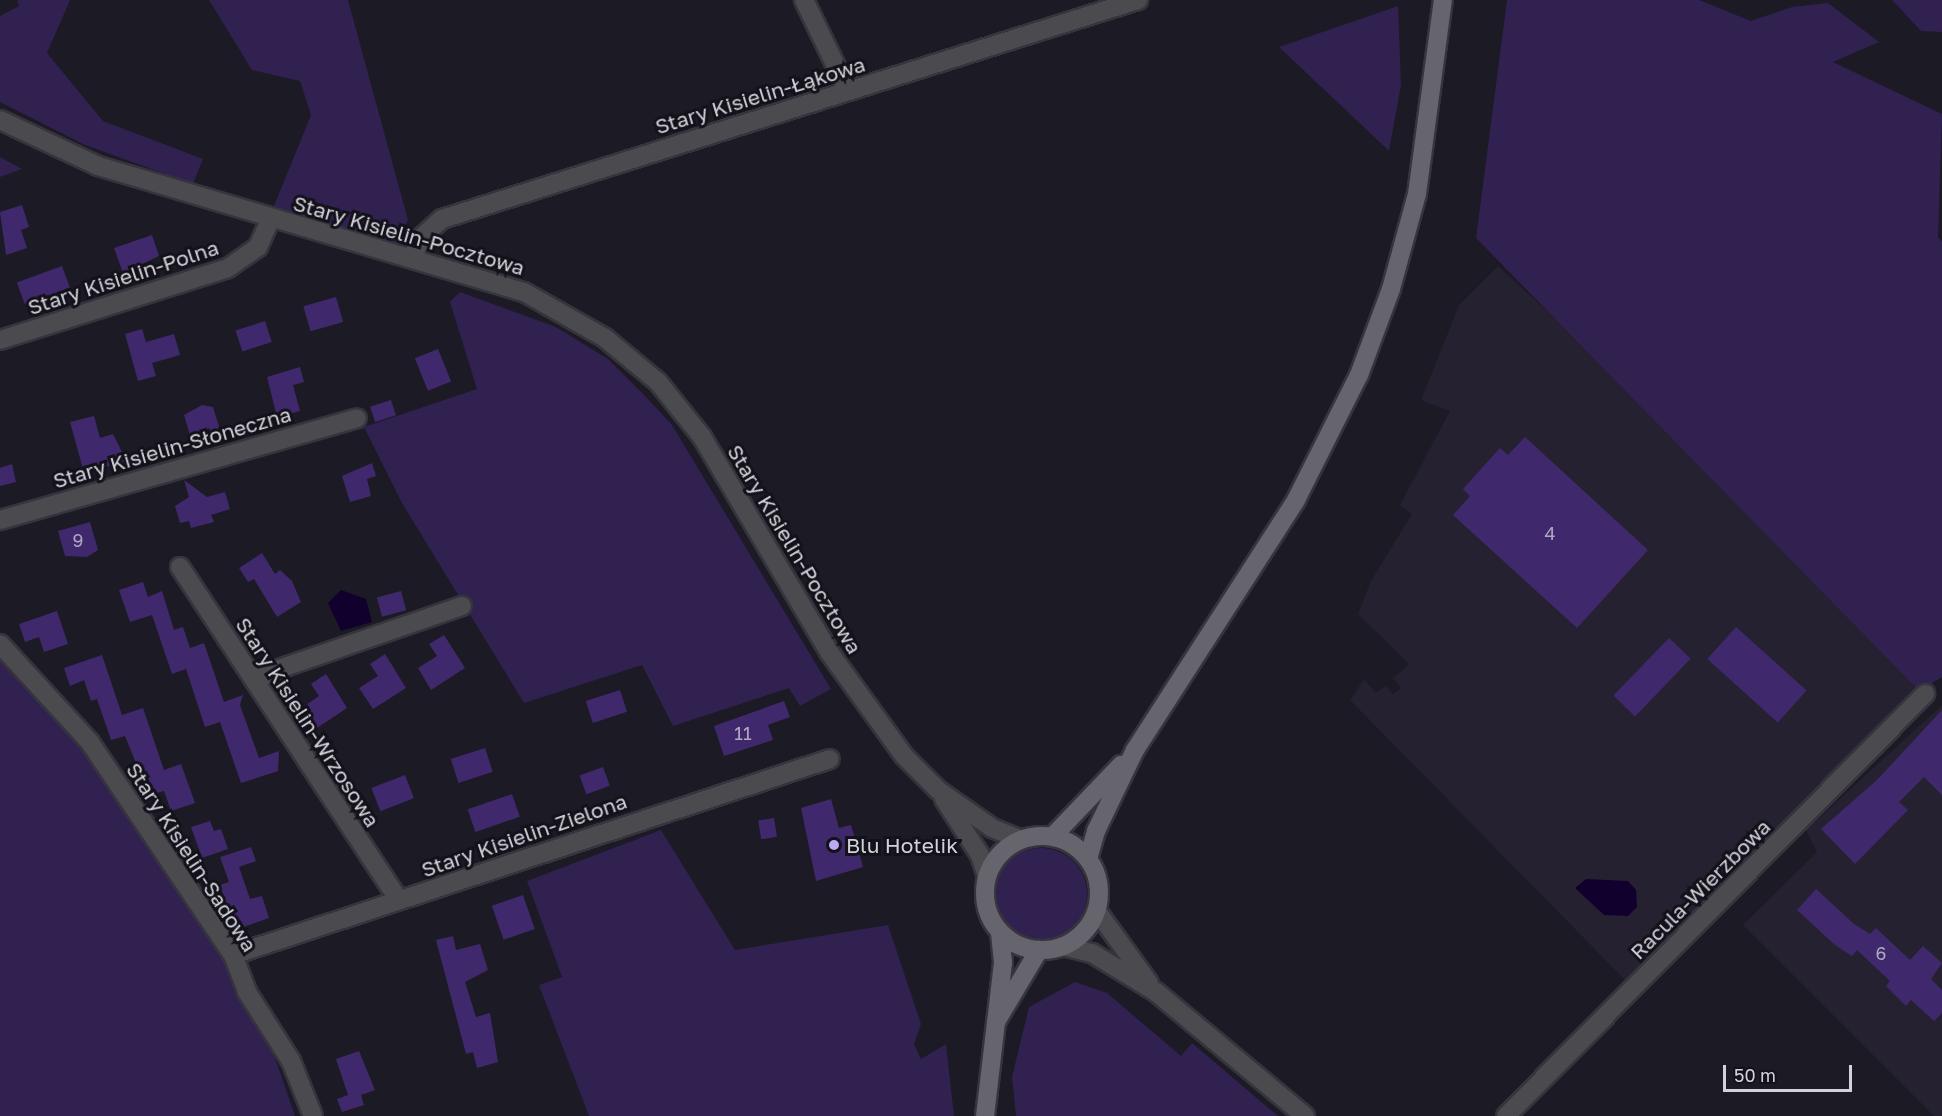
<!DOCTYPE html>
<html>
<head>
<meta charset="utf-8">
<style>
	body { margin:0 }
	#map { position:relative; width:1942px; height:1116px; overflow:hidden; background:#1c1a24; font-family:"Golos Text",sans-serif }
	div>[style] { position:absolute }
	.built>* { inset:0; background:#252130 }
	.green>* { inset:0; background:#302151 }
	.round { border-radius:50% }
	.water>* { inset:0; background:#11002d }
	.building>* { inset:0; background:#3f296c; transform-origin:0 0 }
	.roads { filter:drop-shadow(2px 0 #36343d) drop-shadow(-2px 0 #36343d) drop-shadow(0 2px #36343d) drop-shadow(0 -2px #36343d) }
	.minor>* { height:18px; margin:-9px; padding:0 9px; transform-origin:9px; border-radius:9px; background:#4b4a4f }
	.tertiary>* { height:18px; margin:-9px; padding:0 9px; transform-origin:9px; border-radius:9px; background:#4b4a4f }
	.secondary>* { height:18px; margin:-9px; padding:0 9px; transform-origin:9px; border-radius:9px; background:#66646d }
	.secondary>.ring { margin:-9px; padding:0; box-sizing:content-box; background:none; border:18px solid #66646d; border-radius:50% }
	.dots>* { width:16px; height:16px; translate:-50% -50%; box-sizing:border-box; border:3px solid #13111a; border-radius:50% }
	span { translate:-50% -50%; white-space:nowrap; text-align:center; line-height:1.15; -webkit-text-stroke:6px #13111a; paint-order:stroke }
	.number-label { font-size:18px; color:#aea8be }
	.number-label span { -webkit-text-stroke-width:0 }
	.street-label { font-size:21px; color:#d3d2d9 }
	.poi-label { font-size:21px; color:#d3d2d9 }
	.left { translate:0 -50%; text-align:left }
	.scale { position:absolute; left:1723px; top:1065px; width:129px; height:27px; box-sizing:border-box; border:3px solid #d3d2d9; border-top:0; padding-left:8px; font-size:18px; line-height:21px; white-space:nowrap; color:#d3d2d9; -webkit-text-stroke:4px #13111a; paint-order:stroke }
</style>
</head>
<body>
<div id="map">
	<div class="built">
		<i style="clip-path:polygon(1498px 266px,1593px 353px,1915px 687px,1628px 983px,1350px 700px,1364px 679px,1376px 693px,1386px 686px,1393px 694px,1401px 688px,1393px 678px,1409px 664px,1358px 614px,1371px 581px,1412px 514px,1400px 505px,1450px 411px,1421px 400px,1459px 305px)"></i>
		<i style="clip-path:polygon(1942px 705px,1942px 1116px,1934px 1116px,1743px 925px,1817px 852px,1806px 830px)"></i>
	</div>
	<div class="green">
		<i style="clip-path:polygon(17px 0,70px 0,47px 53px,103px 121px,203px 159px,193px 184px,85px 145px,0 102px,0 16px,19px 6px)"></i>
		<i style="clip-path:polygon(209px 0,348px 0,408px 220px,398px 243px,274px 206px,311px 115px,300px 81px,252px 70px)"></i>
		<i style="clip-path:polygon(1507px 0,1699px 0,1751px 21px,1792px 7px,1828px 3px,1879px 42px,1833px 62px,1942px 114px,1938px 238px,1942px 241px,1942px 677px,1919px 691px,1476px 238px)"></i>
		<i style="clip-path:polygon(1892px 0,1942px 0,1942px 32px,1921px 31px)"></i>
		<i style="clip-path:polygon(1398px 6px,1401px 85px,1389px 151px,1279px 47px)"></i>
		<i style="clip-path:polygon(0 157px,22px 169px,0 177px)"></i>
		<i style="clip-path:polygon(460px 292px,556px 327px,608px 359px,646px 397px,672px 425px,831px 689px,800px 706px,789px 688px,673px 726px,642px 665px,524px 703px,402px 503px,364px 427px,477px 389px,450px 302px)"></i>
		<i style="clip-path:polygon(0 642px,27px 664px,228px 957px,277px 1063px,295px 1116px,0 1116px)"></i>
		<i style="clip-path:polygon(661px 830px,735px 950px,888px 925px,921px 1024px,914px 1044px,921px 1059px,946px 1044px,954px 1116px,589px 1116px,539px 985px,562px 977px,527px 881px)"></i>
		<i class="round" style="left:995px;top:848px;width:92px;height:92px"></i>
		<i style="clip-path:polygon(1075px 982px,1107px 993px,1181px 1056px,1192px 1043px,1278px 1116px,1016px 1116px,1012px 1077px,1029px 1007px)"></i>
	</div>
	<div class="water">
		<i style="clip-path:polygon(341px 590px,366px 599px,372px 622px,341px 631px,328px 603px)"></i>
		<i style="clip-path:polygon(1586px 879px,1628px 881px,1636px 890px,1637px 907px,1628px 916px,1604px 915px,1575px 888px)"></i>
	</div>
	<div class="building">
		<i style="clip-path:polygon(22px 205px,29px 227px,21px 230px,27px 248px,6px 255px,0 212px)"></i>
		<i style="clip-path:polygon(152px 235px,159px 256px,123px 273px,114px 248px)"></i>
		<i style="left:62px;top:266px;width:23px;height:48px;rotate:70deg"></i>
		<i style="left:336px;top:297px;width:26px;height:34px;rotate:74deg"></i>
		<i style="left:265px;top:321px;width:22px;height:31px;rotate:72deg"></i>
		<i style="clip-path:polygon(142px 329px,146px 342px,174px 334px,180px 355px,152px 363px,156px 376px,138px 381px,125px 334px)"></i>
		<i style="left:438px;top:349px;width:35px;height:25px;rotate:68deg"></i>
		<i style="clip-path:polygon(300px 367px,304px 382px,293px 385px,300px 411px,277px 417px,267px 377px)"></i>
		<i style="left:391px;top:400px;width:16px;height:22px;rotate:72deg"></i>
		<i style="clip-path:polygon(202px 405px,213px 407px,220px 430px,191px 439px,184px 415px)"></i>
		<i style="clip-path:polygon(94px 416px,100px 438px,113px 434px,128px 464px,83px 469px,70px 422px)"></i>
		<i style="clip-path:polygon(1525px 437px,1648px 550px,1577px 628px,1453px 515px,1470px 496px,1463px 489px,1500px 448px,1508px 455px)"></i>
		<i style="clip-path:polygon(372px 463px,376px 476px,367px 479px,371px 496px,350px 502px,342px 476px)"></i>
		<i style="clip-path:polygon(12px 464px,16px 482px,0 486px,0 468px)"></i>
		<i style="clip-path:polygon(184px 480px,207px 497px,225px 492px,230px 509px,211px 515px,214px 522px,191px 528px,189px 521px,180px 523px,175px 506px,189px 497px)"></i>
		<i style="clip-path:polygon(90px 522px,98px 550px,87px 557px,65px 556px,58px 531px)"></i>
		<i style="clip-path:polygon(262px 553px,275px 574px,280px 570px,292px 581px,301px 602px,277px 617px,254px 579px,248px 582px,239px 568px)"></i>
		<i style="clip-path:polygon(143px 582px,148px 597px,162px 591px,174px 630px,183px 627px,190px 648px,204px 643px,224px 702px,243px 695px,240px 705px,259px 758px,279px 751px,278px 771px,241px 783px,220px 722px,205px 727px,186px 669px,172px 674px,152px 615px,130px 622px,119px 590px)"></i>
		<i style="left:401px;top:591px;width:20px;height:25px;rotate:75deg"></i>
		<i style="clip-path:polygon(57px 611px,68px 644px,44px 652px,39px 637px,25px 642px,19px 624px)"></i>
		<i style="left:1736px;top:627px;width:95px;height:43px;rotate:42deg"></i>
		<i style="clip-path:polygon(444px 635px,465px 668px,431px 690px,418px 668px,437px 656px,429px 644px)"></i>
		<i style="left:1669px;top:638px;width:30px;height:80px;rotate:44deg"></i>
		<i style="clip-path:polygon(385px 654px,406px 688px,373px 709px,359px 688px,378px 676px,370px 664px)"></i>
		<i style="clip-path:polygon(102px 655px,122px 715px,143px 708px,164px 770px,181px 764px,195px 803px,171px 811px,164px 791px,149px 795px,125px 736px,111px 740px,97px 699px,91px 701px,84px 680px,70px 686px,64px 668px)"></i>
		<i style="clip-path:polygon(326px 674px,347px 708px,314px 730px,300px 709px,319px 696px,311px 684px)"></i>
		<i style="left:620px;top:690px;width:23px;height:36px;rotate:72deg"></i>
		<i style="clip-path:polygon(784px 701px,790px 717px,768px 725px,773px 740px,724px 756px,714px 726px)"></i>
		<i style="clip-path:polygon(1942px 710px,1942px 795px,1924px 777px,1899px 802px,1908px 810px,1855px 864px,1821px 829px,1877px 780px)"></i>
		<i style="left:485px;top:748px;width:25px;height:36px;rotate:72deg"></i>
		<i style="left:603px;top:767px;width:20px;height:25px;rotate:70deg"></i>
		<i style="left:405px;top:775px;width:25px;height:36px;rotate:69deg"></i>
		<i style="left:512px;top:794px;width:24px;height:47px;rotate:71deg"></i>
		<i style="clip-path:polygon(831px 799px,839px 828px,851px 825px,863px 867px,816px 881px,801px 808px)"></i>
		<i style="left:774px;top:818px;width:19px;height:16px;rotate:81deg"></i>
		<i style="clip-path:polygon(210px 821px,214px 831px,221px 829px,228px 849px,202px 858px,191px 827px)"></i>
		<i style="clip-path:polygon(251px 847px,256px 861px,239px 867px,250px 899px,262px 896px,269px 918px,235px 930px,220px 885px,229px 882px,220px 857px)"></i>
		<i style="clip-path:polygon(1816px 889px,1854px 924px,1870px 934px,1876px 928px,1910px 960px,1923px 946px,1942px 963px,1931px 979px,1942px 990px,1942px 1013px,1934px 1021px,1911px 1000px,1906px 1006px,1886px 986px,1890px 981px,1857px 950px,1852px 956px,1835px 945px,1797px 910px)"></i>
		<i style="left:523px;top:895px;width:36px;height:33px;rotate:71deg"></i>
		<i style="clip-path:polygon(453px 936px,456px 950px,480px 944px,488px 970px,465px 982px,476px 1017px,490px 1013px,498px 1062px,477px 1068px,473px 1052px,466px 1054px,436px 940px)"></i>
		<i style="clip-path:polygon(359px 1051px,375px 1090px,361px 1095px,364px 1105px,342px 1112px,337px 1099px,348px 1095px,336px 1059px)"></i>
	</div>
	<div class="roads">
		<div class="minor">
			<i style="left:804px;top:0;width:101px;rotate:64.2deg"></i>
			<i style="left:412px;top:257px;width:24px;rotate:-62deg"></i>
			<i style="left:423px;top:236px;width:25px;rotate:-42deg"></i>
			<i style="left:442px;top:219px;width:730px;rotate:-17.47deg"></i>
			<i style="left:0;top:340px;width:239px;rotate:-17.5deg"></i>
			<i style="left:228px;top:268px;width:37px;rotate:-35deg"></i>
			<i style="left:258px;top:247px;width:32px;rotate:-66deg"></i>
			<i style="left:0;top:520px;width:371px;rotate:-15.9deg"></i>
			<i style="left:180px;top:567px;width:399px;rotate:56.7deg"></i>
			<i style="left:0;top:644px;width:132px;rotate:47.5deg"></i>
			<i style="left:89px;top:741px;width:258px;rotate:56.1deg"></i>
			<i style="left:233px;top:955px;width:40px;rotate:69deg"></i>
			<i style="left:247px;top:992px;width:82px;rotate:57.5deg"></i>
			<i style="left:291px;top:1061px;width:59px;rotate:68.2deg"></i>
			<i style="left:256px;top:682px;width:17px;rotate:-36deg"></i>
			<i style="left:270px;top:672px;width:203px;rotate:-19deg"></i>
			<i style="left:1097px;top:911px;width:89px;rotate:54.2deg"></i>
			<i style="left:1063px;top:946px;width:30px;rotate:14deg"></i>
			<i style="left:1092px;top:953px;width:75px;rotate:31.4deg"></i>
			<i style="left:1156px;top:992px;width:194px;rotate:39.8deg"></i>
			<i style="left:233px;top:955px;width:628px;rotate:-18.18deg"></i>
			<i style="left:1506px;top:1116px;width:595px;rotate:-45.2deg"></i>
		</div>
		<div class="tertiary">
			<i style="left:0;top:120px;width:108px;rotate:25.1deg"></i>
			<i style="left:98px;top:166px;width:444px;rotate:16.5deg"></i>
			<i style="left:524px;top:292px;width:93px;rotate:29.6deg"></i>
			<i style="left:605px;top:338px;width:69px;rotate:39.7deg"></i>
			<i style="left:658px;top:382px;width:70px;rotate:51.3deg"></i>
			<i style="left:702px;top:437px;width:250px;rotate:59.4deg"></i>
			<i style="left:829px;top:652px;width:128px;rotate:54.2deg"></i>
			<i style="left:904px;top:756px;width:48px;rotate:45deg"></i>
			<i style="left:938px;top:790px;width:66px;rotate:35.1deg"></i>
			<i style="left:992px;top:828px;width:31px;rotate:22deg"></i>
			<i style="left:944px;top:799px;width:67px;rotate:57.3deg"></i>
			<i style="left:980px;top:855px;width:23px;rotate:72deg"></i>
		</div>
		<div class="secondary">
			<i style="left:1054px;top:835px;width:97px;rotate:-46.3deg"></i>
			<i class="ring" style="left:985px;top:836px;width:96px;height:96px"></i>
			<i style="left:1088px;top:859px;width:29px;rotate:-74deg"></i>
			<i style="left:1096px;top:831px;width:90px;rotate:-64.3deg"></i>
			<i style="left:1135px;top:750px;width:297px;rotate:-57.2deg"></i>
			<i style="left:1296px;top:500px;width:140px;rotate:-63.3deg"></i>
			<i style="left:1359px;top:375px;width:92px;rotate:-69.6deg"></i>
			<i style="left:1391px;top:289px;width:98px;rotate:-74.7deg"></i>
			<i style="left:1417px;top:194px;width:196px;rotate:-82.4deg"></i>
			<i style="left:996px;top:1022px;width:84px;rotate:-59.2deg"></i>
			<i style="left:985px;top:1116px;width:155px;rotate:-83.3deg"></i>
			<i style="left:1003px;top:962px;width:30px;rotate:-96deg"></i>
		</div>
	</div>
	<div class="dots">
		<i style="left:834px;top:845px;background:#bcaaf5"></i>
	</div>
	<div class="number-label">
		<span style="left:1550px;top:533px">4</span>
		<span style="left:78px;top:540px">9</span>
		<span style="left:743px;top:733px">11</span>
		<span style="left:1881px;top:953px">6</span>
	</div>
	<div class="street-label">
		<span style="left:760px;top:95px;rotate:-17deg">Stary Kisielin-Łąkowa</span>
		<span style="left:409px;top:235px;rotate:16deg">Stary Kisielin-Pocztowa</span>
		<span style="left:123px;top:277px;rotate:-18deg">Stary Kisielin-Polna</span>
		<span style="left:172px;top:447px;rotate:-16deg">Stary Kisielin-Słoneczna</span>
		<span style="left:795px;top:549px;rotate:59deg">Stary Kisielin-Pocztowa</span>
		<span style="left:308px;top:722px;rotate:57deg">Stary Kisielin-Wrzosowa</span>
		<span style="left:524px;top:835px;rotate:-19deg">Stary Kisielin-Zielona</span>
		<span style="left:192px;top:857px;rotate:57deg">Stary Kisielin-Sadowa</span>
		<span style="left:1700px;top:889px;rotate:-45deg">Racula-Wierzbowa</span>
	</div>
	<div class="poi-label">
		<span class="left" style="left:846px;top:845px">Blu Hotelik</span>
	</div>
	<div class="scale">50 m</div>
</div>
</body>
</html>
